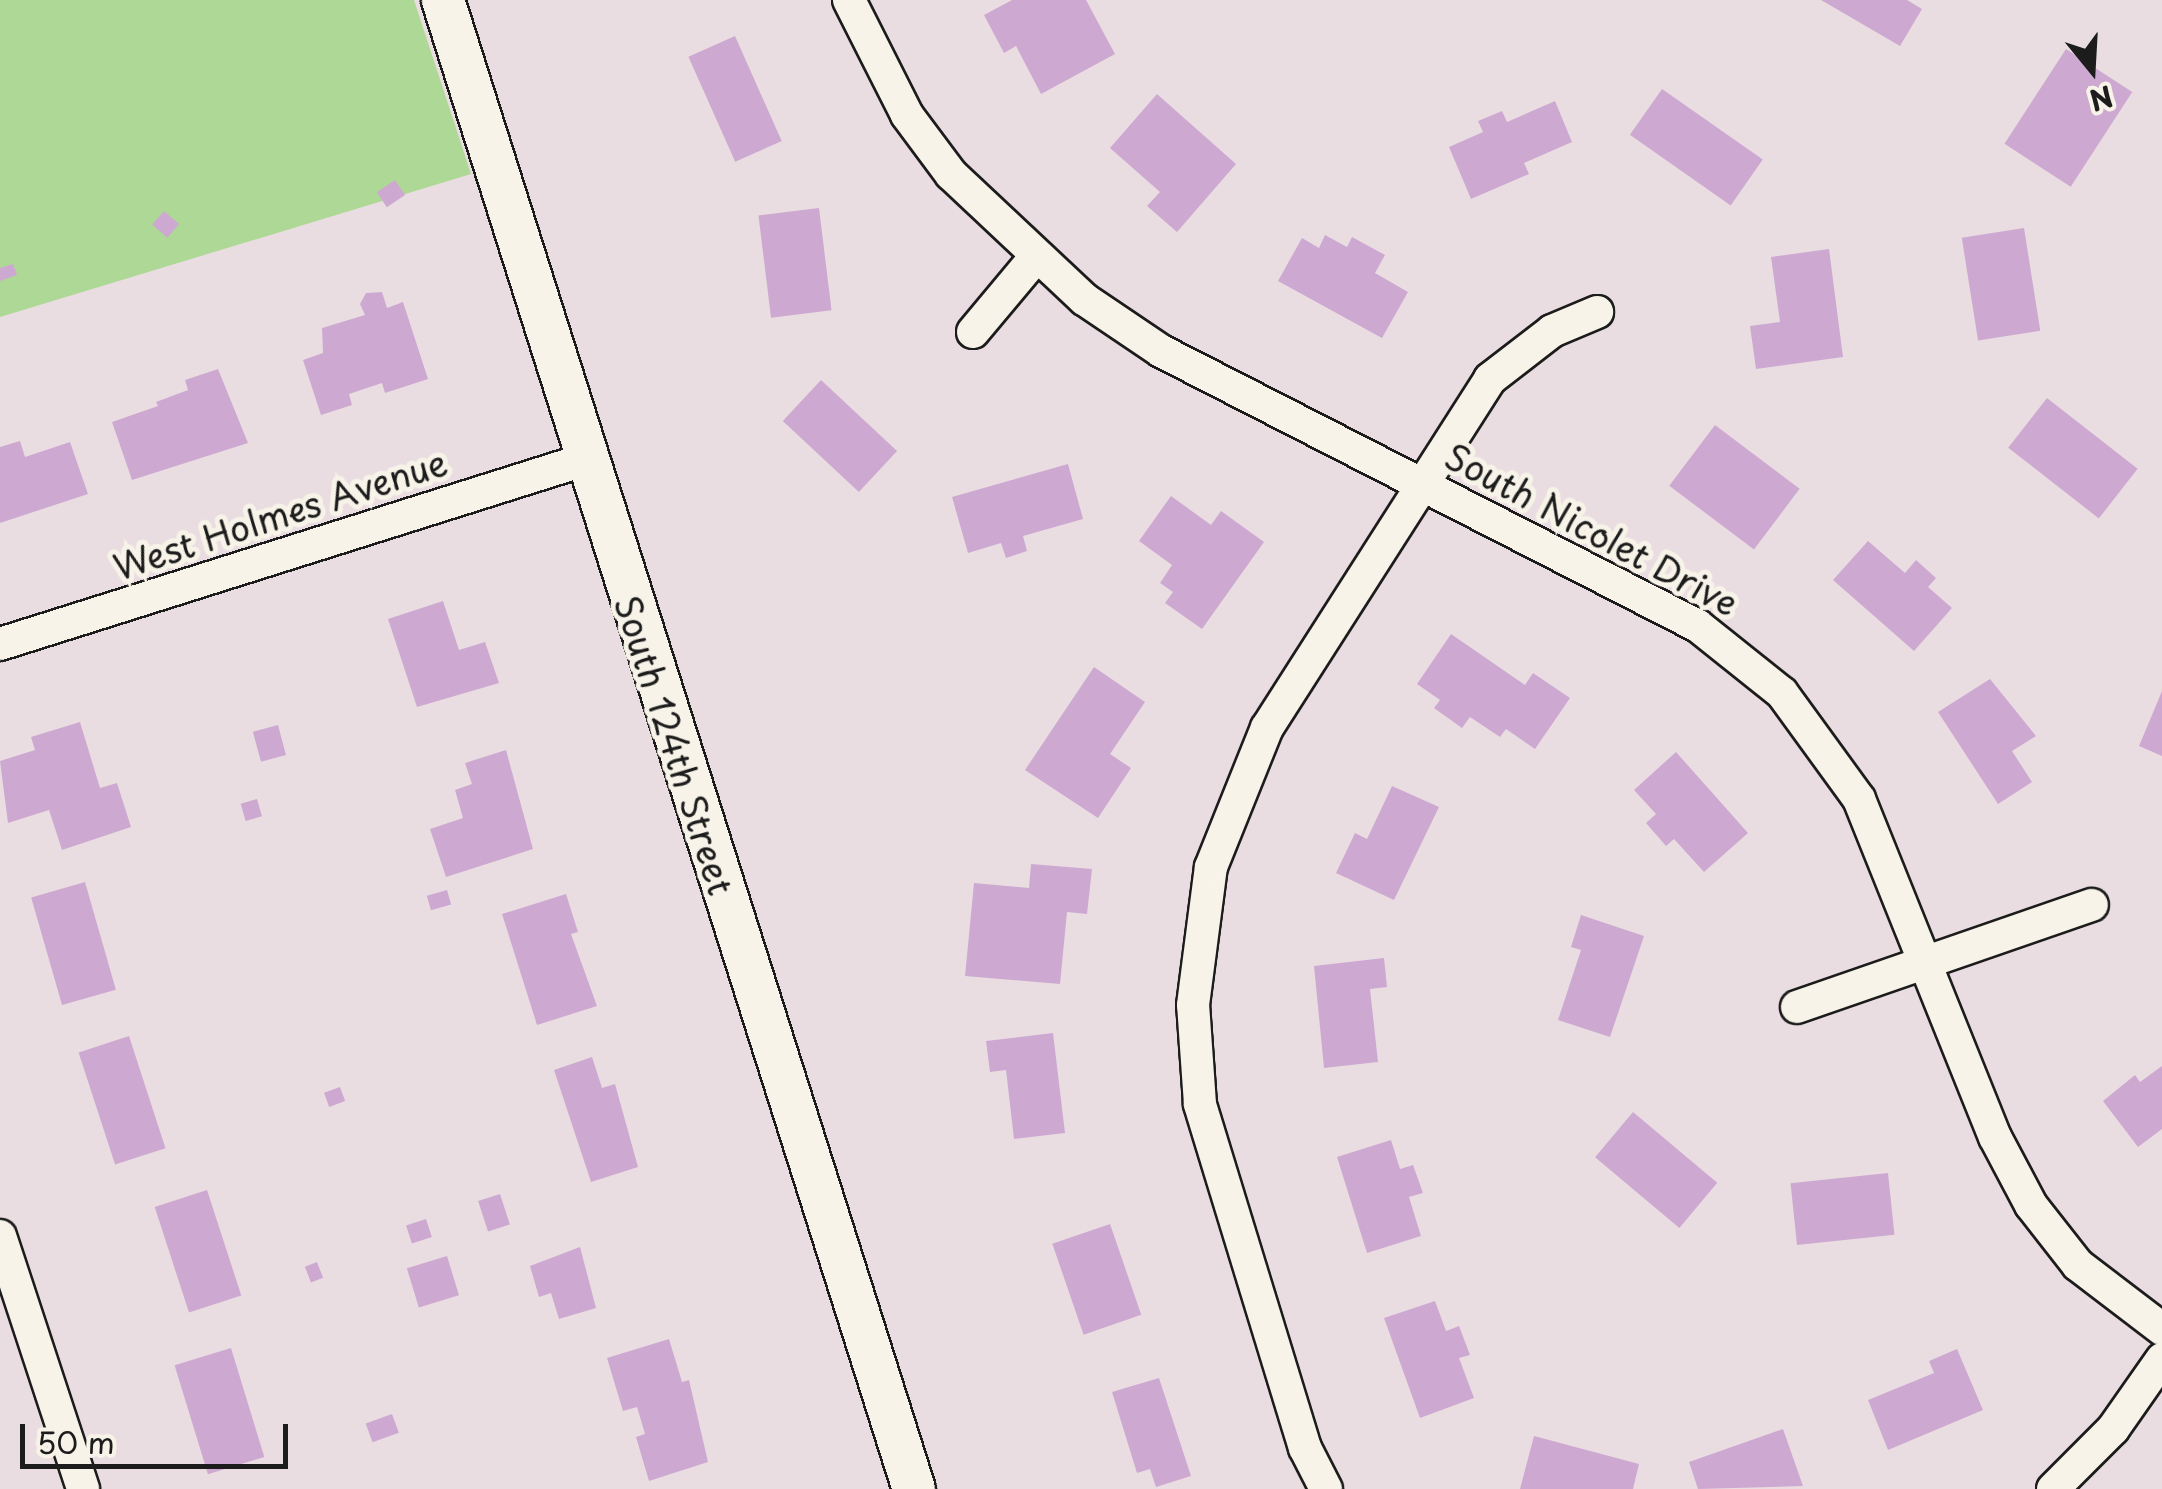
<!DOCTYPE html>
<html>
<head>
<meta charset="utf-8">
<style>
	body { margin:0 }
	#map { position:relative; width:2162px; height:1489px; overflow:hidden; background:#eadde1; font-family:"Playpen Sans",sans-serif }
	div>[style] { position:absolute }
	.green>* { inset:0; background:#aed895 }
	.building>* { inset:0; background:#cda9d2; transform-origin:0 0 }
	.roads { filter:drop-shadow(2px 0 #1c1c1c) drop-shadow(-2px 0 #1c1c1c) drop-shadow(0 2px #1c1c1c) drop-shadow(0 -2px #1c1c1c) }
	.minor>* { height:32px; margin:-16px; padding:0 16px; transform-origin:16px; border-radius:16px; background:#f7f3e8 }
	.tertiary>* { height:42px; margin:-21px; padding:0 21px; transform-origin:21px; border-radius:21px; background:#f7f3e8 }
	span { translate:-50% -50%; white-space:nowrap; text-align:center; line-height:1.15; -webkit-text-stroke:10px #f7f3e8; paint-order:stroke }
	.street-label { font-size:35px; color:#1c1c1c }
	.north { position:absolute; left:2042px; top:20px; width:100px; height:100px; -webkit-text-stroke:8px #f7f3e8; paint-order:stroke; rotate:162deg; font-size:28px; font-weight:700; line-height:40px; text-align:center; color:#1c1c1c }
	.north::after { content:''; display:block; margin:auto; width:35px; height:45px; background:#1c1c1c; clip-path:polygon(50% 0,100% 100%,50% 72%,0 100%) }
	.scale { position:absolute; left:20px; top:1424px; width:268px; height:45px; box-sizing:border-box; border:5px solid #1c1c1c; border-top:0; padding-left:12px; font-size:30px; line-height:35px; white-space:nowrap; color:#1c1c1c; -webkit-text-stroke:8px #f7f3e8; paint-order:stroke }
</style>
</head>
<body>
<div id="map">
	<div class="green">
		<i style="clip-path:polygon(0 0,414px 0,471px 174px,0 317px)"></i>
	</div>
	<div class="building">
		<i style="clip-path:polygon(1012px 0,1086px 0,1115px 54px,1041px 94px,1016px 46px,1004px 53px,984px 15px)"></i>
		<i style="clip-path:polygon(1821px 0,1907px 0,1922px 9px,1900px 46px)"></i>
		<i style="left:735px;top:36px;width:115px;height:51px;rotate:66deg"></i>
		<i style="left:2066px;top:49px;width:79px;height:113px;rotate:33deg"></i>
		<i style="left:1662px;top:89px;width:123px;height:56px;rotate:35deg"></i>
		<i style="clip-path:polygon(1157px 94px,1236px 164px,1177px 232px,1147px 206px,1160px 192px,1110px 148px)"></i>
		<i style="clip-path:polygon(1555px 101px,1572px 142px,1524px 163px,1529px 174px,1471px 199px,1449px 147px,1483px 132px,1478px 121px,1502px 111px,1507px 122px)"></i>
		<i style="left:395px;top:180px;width:18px;height:22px;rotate:56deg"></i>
		<i style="left:819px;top:208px;width:103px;height:61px;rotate:83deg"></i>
		<i style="left:164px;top:211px;width:20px;height:18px;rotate:41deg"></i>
		<i style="left:2024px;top:228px;width:104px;height:63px;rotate:81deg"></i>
		<i style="clip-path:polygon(1325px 235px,1347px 247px,1352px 237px,1385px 255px,1375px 273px,1408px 292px,1382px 338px,1278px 281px,1302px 238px,1319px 248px)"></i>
		<i style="clip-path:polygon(1829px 249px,1843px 357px,1756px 369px,1750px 326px,1780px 322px,1771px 257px)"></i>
		<i style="clip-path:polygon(13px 264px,17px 275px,0 281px,0 268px)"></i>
		<i style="clip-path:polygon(382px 292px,387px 308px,403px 302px,428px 379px,385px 393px,382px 383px,349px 394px,352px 405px,321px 415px,303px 360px,323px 353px,322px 328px,365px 315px,360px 304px,366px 293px)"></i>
		<i style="clip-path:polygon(218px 369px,248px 443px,132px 480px,112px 422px,158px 406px,156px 402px,188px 390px,185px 380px)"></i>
		<i style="left:821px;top:380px;width:104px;height:56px;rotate:43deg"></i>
		<i style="left:2047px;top:398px;width:115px;height:63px;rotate:38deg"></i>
		<i style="left:1715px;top:425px;width:106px;height:76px;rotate:37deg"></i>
		<i style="clip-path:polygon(20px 441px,25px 457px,70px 442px,88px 494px,0 523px,0 447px)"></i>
		<i style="clip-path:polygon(1068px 464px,1083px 519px,1023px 536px,1027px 551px,1006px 558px,1001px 543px,968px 553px,952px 497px)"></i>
		<i style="clip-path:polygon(1171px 496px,1211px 525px,1221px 511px,1264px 542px,1202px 629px,1165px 603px,1173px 592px,1160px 583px,1172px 565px,1139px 541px)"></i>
		<i style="clip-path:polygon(1868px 541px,1905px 573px,1916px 560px,1936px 578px,1928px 587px,1952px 608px,1914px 651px,1833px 580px)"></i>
		<i style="clip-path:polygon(443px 601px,459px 650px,485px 642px,499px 683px,417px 707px,388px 619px)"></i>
		<i style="clip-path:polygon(1451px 634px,1525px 685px,1533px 673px,1570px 698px,1535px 749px,1506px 729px,1500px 737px,1470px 717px,1462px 728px,1434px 708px,1440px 700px,1417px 684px)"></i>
		<i style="clip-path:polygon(1094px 667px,1145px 702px,1110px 754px,1131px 768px,1098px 818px,1025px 770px)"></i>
		<i style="clip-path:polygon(1990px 679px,2036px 736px,2012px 751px,2032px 782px,1998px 804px,1938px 712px)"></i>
		<i style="clip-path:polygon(2162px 691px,2162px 756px,2139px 746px)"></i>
		<i style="clip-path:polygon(80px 722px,100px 788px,117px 783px,131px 827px,62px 850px,49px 810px,8px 823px,0 761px,35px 750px,31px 737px)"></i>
		<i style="left:278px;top:725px;width:31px;height:26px;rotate:75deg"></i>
		<i style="clip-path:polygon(506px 750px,533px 849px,446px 877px,430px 829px,463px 818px,455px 790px,472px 784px,465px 763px)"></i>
		<i style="clip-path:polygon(1676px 752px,1748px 833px,1704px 872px,1674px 839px,1666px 846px,1646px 823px,1656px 814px,1634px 790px)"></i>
		<i style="clip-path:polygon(1392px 786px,1439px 807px,1394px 900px,1336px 873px,1355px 833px,1367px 839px)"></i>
		<i style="left:257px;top:799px;width:18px;height:17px;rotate:74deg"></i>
		<i style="clip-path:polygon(1031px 864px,1092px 869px,1087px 914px,1067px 912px,1060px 984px,965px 976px,974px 883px,1029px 888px)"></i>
		<i style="left:85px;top:882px;width:112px;height:56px;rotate:74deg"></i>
		<i style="left:447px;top:890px;width:15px;height:21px;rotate:74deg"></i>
		<i style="clip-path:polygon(566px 894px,578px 932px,571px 934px,597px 1006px,537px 1025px,502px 914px)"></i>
		<i style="clip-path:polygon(1581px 915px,1644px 936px,1610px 1037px,1558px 1020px,1581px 950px,1571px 947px)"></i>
		<i style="clip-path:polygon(1384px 958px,1387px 987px,1370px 989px,1378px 1062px,1324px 1068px,1314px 966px)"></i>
		<i style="clip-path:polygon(1053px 1033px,1065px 1133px,1014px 1139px,1006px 1070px,990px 1072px,986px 1041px)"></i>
		<i style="left:129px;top:1036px;width:118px;height:53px;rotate:72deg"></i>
		<i style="clip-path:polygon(592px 1057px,602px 1088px,615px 1084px,638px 1167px,591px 1182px,554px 1070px)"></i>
		<i style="clip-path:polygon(2162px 1066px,2162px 1129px,2138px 1147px,2103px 1101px,2135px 1075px,2140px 1082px)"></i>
		<i style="left:340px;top:1087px;width:15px;height:17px;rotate:70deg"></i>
		<i style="left:1633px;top:1112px;width:110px;height:59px;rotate:40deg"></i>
		<i style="clip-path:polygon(1391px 1140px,1400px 1169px,1413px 1165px,1423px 1193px,1409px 1197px,1421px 1236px,1367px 1253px,1337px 1157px)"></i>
		<i style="left:1888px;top:1173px;width:62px;height:98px;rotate:84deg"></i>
		<i style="left:207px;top:1190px;width:111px;height:55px;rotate:72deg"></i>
		<i style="left:500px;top:1194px;width:32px;height:23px;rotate:72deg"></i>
		<i style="left:426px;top:1219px;width:19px;height:21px;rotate:72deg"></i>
		<i style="left:1110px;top:1224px;width:96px;height:61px;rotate:71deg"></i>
		<i style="clip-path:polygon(580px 1247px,596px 1308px,559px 1319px,551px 1293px,539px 1297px,530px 1266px)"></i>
		<i style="left:447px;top:1256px;width:41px;height:42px;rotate:73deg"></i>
		<i style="left:317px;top:1262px;width:17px;height:13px;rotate:69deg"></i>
		<i style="clip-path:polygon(1435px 1301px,1446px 1331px,1459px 1326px,1470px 1355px,1459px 1358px,1474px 1398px,1420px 1418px,1384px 1318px)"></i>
		<i style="clip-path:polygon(669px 1339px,682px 1382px,689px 1380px,708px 1462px,649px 1481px,636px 1437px,645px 1434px,637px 1407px,623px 1411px,607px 1358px)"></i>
		<i style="left:231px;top:1348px;width:114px;height:59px;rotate:73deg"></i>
		<i style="clip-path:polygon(1957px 1349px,1983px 1410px,1888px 1450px,1868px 1400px,1934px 1373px,1929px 1361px)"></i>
		<i style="clip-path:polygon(1159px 1378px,1191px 1476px,1156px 1487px,1150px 1469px,1137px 1473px,1112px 1392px)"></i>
		<i style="left:392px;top:1414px;width:20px;height:28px;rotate:70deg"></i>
		<i style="clip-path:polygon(1783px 1429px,1803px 1486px,1698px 1489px,1689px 1462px)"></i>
		<i style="clip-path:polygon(1534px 1436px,1639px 1464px,1633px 1489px,1520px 1489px)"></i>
	</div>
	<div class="roads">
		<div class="minor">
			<i style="left:849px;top:0;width:129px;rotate:63.2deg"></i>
			<i style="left:907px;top:115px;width:74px;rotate:53.3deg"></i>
			<i style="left:951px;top:174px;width:183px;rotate:43.2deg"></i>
			<i style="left:1084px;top:299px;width:93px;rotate:34deg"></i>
			<i style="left:1161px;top:351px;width:603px;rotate:27.12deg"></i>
			<i style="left:1698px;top:626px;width:107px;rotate:38.6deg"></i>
			<i style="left:1782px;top:693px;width:131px;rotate:54deg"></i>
			<i style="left:1859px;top:799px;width:364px;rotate:68.1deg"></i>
			<i style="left:1995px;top:1137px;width:77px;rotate:62.1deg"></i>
			<i style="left:2031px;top:1205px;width:76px;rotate:51.9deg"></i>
			<i style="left:2078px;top:1265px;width:106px;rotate:37.3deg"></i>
			<i style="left:973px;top:332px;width:95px;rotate:-50.1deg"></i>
			<i style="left:0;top:644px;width:612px;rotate:-17.49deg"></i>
			<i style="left:1797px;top:1007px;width:312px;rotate:-19.1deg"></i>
			<i style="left:0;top:1236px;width:266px;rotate:71.8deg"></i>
			<i style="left:1326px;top:1489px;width:46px;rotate:-117.1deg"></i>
			<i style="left:1305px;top:1448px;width:360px;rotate:-107deg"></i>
			<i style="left:1200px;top:1104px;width:99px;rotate:-94deg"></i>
			<i style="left:1193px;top:1005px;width:139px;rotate:-82.6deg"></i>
			<i style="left:1211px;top:867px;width:150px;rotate:-68.1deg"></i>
			<i style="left:1267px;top:728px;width:414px;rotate:-57.4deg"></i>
			<i style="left:1490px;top:379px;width:78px;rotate:-37.7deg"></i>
			<i style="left:1552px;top:331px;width:49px;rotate:-22.9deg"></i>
			<i style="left:2053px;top:1489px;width:85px;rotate:-45deg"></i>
			<i style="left:2113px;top:1429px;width:85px;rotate:-55deg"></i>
		</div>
		<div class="tertiary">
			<i style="left:443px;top:0;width:1562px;rotate:72.45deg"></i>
		</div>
	</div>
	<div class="street-label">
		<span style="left:280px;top:514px;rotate:-18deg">West Holmes Avenue</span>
		<span style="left:1592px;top:529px;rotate:28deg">South Nicolet Drive</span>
		<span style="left:675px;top:745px;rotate:72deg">South 124th Street</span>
	</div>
	<div class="north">N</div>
	<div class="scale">50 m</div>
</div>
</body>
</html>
